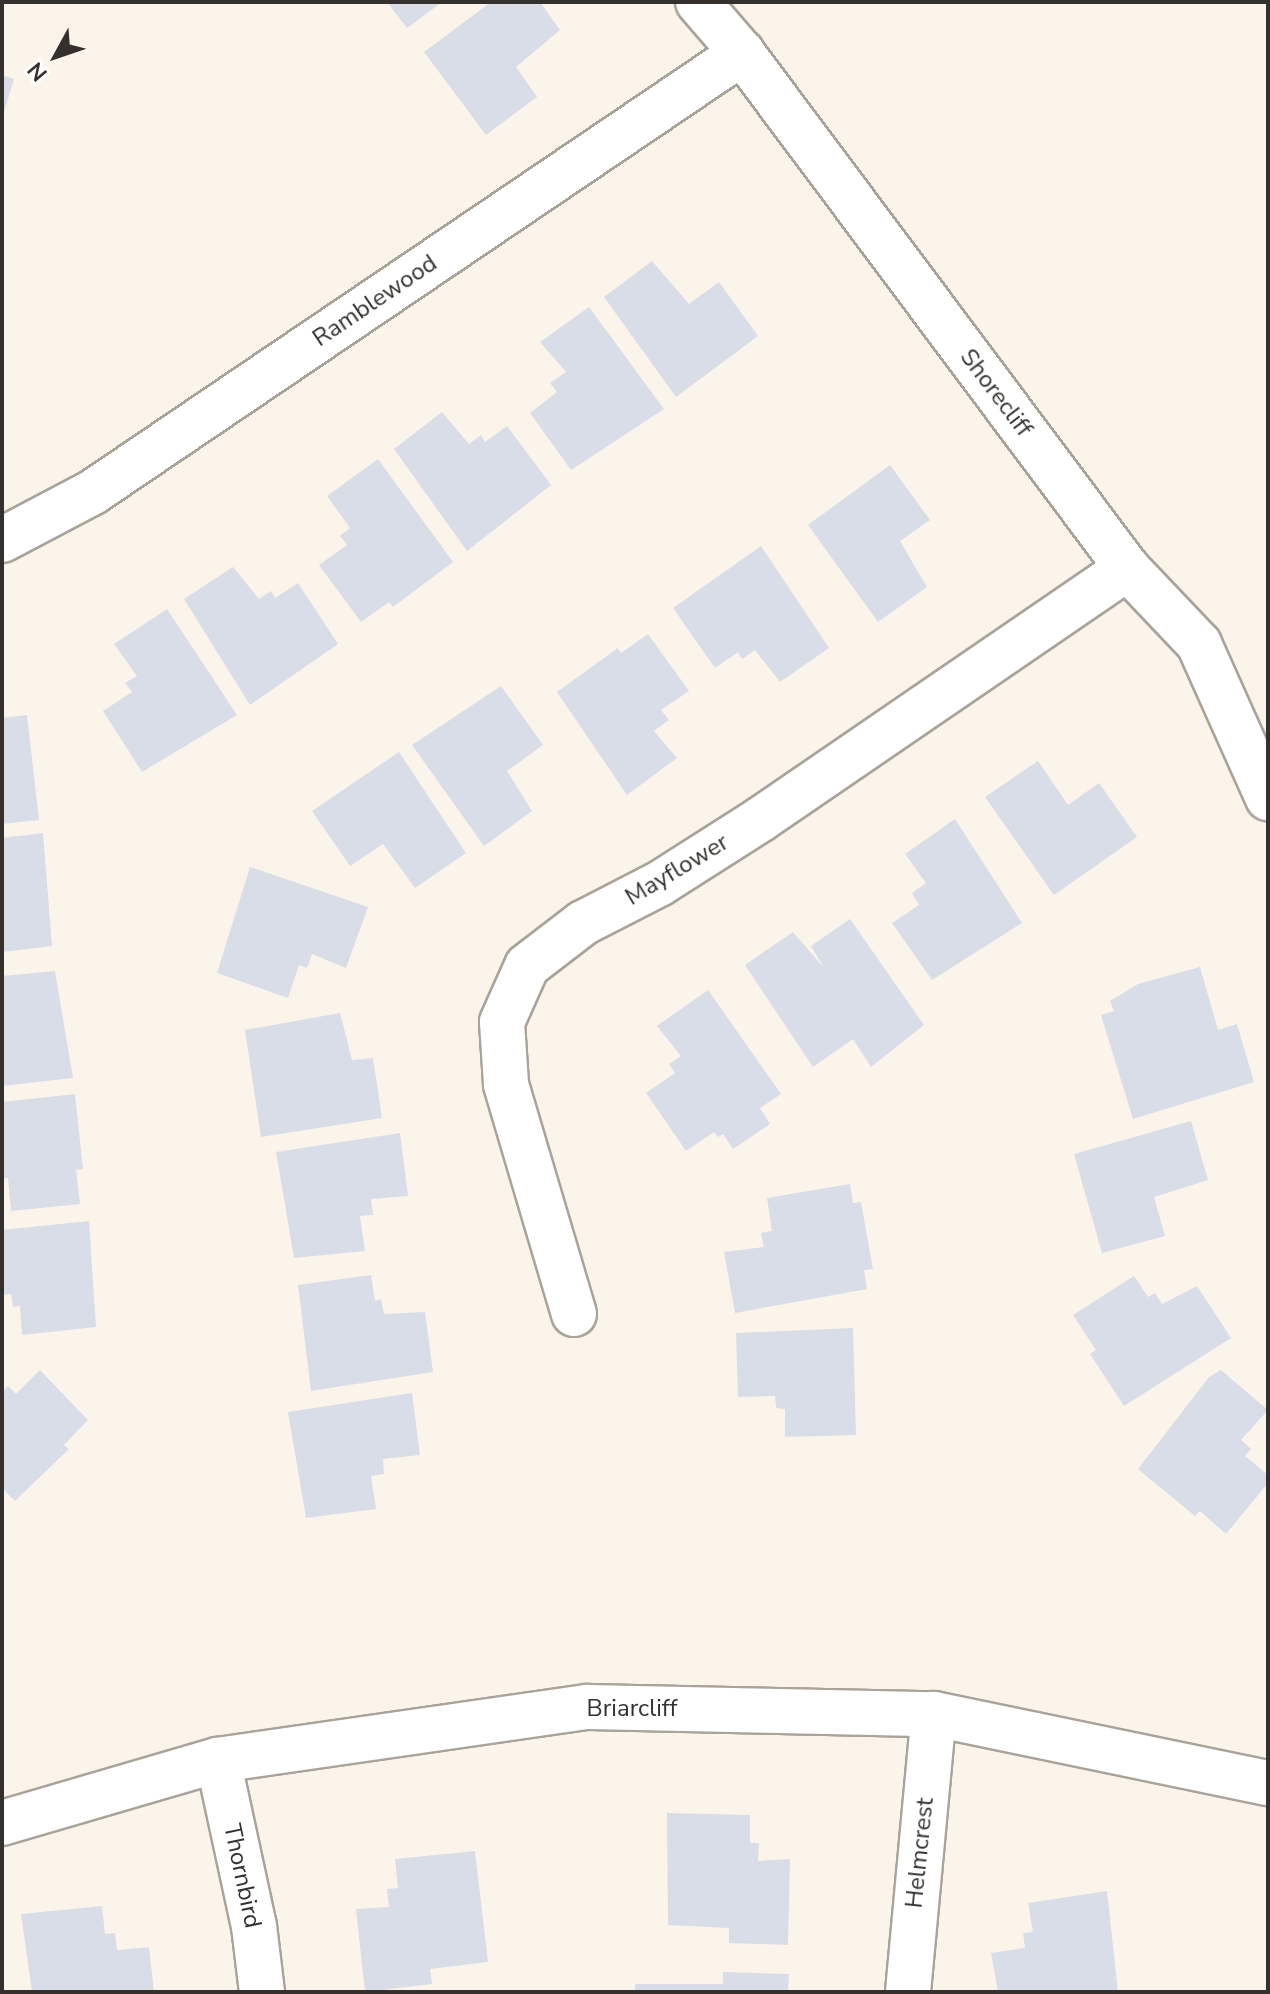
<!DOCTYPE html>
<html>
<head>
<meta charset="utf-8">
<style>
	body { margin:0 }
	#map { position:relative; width:1270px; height:1994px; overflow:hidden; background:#fbf4eb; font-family:"Nunito Sans",sans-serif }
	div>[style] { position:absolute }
	.building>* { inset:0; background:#d9dde7 }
	.roads { filter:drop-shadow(2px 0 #a9a39a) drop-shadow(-2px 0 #a9a39a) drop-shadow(0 2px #a9a39a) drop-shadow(0 -2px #a9a39a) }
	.street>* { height:44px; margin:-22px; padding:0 22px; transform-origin:22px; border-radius:22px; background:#fff }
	span { translate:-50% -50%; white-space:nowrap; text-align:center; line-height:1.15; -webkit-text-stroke:6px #fff; paint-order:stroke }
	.street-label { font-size:24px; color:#33302d }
	.frame { position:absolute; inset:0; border:4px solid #33302d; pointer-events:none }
	.north { position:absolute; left:16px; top:16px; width:80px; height:80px; -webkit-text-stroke:6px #fff; paint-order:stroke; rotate:230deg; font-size:22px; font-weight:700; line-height:32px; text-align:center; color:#33302d }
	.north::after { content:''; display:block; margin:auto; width:28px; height:36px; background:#33302d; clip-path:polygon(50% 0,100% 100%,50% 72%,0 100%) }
</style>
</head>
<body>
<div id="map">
	<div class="building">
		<i style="clip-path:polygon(387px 2px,442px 2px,407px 28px)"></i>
		<i style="clip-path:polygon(491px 2px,540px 2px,560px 30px,516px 67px,537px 97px,486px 135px,424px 52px)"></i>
		<i style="clip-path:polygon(2px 75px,14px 79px,3px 115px,2px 115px)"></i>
		<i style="clip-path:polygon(652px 261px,689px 304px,719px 282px,758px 336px,676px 397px,604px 297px)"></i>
		<i style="clip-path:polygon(589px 307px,664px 409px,571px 470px,530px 413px,557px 392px,550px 383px,566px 372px,540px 342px)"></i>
		<i style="clip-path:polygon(442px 412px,469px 444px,481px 435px,485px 442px,507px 426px,551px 485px,467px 551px,394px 449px)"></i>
		<i style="clip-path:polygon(378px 459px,453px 562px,393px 607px,389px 602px,361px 622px,319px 565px,347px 545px,340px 536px,350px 528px,327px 496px)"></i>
		<i style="clip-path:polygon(890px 465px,930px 520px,900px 541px,927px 587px,878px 622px,808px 525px)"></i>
		<i style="clip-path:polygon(761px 546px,829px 648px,780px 682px,755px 650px,742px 659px,738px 652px,715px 668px,673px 608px)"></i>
		<i style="clip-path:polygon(233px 567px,259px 599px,271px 591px,275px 598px,298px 583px,338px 644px,250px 705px,184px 599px)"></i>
		<i style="clip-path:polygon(167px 609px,237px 715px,142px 772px,103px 711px,132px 692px,125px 683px,137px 676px,114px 644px)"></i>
		<i style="clip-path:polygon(648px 634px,689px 691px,661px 710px,669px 720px,654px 731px,677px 758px,627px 795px,557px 692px,618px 648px,621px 653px)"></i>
		<i style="clip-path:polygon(501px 686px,543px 745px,507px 771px,532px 811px,484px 846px,412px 745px)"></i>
		<i style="clip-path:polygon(27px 715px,39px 820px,2px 824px,2px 718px)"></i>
		<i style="clip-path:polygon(399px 752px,466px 853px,415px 888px,383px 844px,350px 866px,312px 811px)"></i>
		<i style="clip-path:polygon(1038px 761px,1068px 805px,1099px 783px,1137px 837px,1054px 895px,985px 797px)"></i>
		<i style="clip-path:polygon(955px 819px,1022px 923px,932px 980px,892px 923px,919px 905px,912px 893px,926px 883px,905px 854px)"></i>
		<i style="clip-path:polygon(43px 833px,52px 946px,2px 952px,2px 838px)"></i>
		<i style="clip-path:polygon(250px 867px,368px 907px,346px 968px,312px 954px,307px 968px,299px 965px,288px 998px,217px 973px)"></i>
		<i style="clip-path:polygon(850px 919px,924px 1025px,871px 1067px,853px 1039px,813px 1067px,745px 965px,793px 932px,824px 968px,811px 946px)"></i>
		<i style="clip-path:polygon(1200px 967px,1218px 1030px,1237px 1024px,1254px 1082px,1133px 1119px,1101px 1015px,1114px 1011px,1110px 1001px,1138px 984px)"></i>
		<i style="clip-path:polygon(55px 971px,73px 1078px,2px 1086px,2px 976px)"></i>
		<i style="clip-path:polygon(708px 990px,781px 1094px,760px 1108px,770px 1124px,733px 1149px,723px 1134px,718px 1137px,714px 1132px,686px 1151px,646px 1093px,675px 1073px,669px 1064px,681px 1056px,657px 1026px)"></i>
		<i style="clip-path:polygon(340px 1013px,352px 1060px,373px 1058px,382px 1118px,261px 1137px,245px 1030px)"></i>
		<i style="clip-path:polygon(75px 1094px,83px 1169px,76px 1170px,80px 1204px,11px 1211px,8px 1178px,2px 1179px,2px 1102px)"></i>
		<i style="clip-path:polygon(1191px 1121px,1208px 1180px,1154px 1197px,1165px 1236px,1102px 1253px,1074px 1154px)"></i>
		<i style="clip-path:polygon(400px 1133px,408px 1196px,371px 1199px,373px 1215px,360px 1216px,365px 1251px,294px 1258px,276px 1152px)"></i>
		<i style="clip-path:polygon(850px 1184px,853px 1203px,861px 1202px,873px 1269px,864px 1270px,867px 1289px,735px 1313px,724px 1252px,764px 1247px,761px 1233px,772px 1231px,767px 1198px)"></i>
		<i style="clip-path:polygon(89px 1221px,96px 1327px,22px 1335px,20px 1306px,13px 1307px,11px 1294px,2px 1295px,2px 1230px)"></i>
		<i style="clip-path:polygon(371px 1275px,375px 1301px,381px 1299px,384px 1314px,425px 1312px,433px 1372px,311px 1391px,298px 1285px)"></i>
		<i style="clip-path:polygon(1134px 1276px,1148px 1297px,1155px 1293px,1162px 1304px,1197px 1286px,1231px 1338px,1124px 1406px,1090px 1354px,1096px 1350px,1073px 1315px)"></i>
		<i style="clip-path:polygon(853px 1328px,856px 1435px,785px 1437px,785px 1409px,776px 1408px,775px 1396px,738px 1397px,736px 1333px)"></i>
		<i style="clip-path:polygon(40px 1370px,88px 1420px,64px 1445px,69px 1449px,15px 1501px,2px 1488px,2px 1392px,8px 1386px,16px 1394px)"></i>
		<i style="clip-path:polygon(1221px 1370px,1268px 1410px,1241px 1440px,1251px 1449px,1245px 1456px,1268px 1475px,1268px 1483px,1226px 1534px,1200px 1511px,1195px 1516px,1138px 1469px,1209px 1377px)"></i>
		<i style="clip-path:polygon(412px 1393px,420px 1455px,383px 1459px,384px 1474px,371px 1476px,376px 1509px,306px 1518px,288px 1412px)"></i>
		<i style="clip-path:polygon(667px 1813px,750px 1815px,750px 1843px,759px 1843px,758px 1861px,790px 1859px,788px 1945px,729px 1943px,729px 1928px,668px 1925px)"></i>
		<i style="clip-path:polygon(475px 1851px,488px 1962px,430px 1969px,432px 1984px,365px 1992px,356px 1909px,389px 1907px,387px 1889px,398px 1888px,395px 1859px)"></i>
		<i style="clip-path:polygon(1107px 1891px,1118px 1992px,998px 1992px,991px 1953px,1025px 1948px,1023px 1933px,1033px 1932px,1028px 1903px)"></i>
		<i style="clip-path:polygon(102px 1906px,105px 1934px,115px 1933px,117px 1950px,149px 1947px,154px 1992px,32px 1992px,21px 1914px)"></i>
		<i style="clip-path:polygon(723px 1972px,789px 1974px,788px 1992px,635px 1992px,635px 1984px,723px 1984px)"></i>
	</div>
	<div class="roads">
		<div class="street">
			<i style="left:698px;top:2px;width:67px;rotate:49.2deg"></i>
			<i style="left:742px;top:53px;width:643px;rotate:53.22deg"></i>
			<i style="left:1127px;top:568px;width:105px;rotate:46.5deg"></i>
			<i style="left:1199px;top:644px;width:169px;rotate:65.9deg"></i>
			<i style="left:2px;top:540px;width:103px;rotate:-27.8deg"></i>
			<i style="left:93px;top:492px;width:784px;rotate:-34.08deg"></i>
			<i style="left:574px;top:1314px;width:240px;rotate:-106.5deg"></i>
			<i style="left:506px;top:1084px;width:62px;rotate:-93.7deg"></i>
			<i style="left:502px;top:1022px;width:61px;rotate:-65.9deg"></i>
			<i style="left:527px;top:966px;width:71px;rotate:-37.5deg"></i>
			<i style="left:583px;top:923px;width:85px;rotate:-27.2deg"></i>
			<i style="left:659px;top:884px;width:121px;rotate:-32.5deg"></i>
			<i style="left:761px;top:819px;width:444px;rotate:-34.4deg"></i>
			<i style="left:218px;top:1760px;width:170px;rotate:77.8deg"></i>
			<i style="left:254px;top:1926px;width:66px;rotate:83.1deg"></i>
			<i style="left:2px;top:1823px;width:225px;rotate:-16.3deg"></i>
			<i style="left:218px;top:1760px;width:373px;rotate:-8.2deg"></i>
			<i style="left:587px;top:1707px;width:347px;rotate:1.2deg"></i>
			<i style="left:934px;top:1714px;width:341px;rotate:11.7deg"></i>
			<i style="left:908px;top:1992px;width:279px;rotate:-84.7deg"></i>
		</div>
	</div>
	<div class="street-label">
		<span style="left:375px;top:301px;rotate:-34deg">Ramblewood</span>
		<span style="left:996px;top:393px;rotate:53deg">Shorecliff</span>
		<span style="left:677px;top:870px;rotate:-31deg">Mayflower</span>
		<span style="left:632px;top:1709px">Briarcliff</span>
		<span style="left:920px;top:1853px;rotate:-84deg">Helmcrest</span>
		<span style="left:242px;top:1876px;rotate:78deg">Thornbird</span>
	</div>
	<div class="frame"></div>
	<div class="north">N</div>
</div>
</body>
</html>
